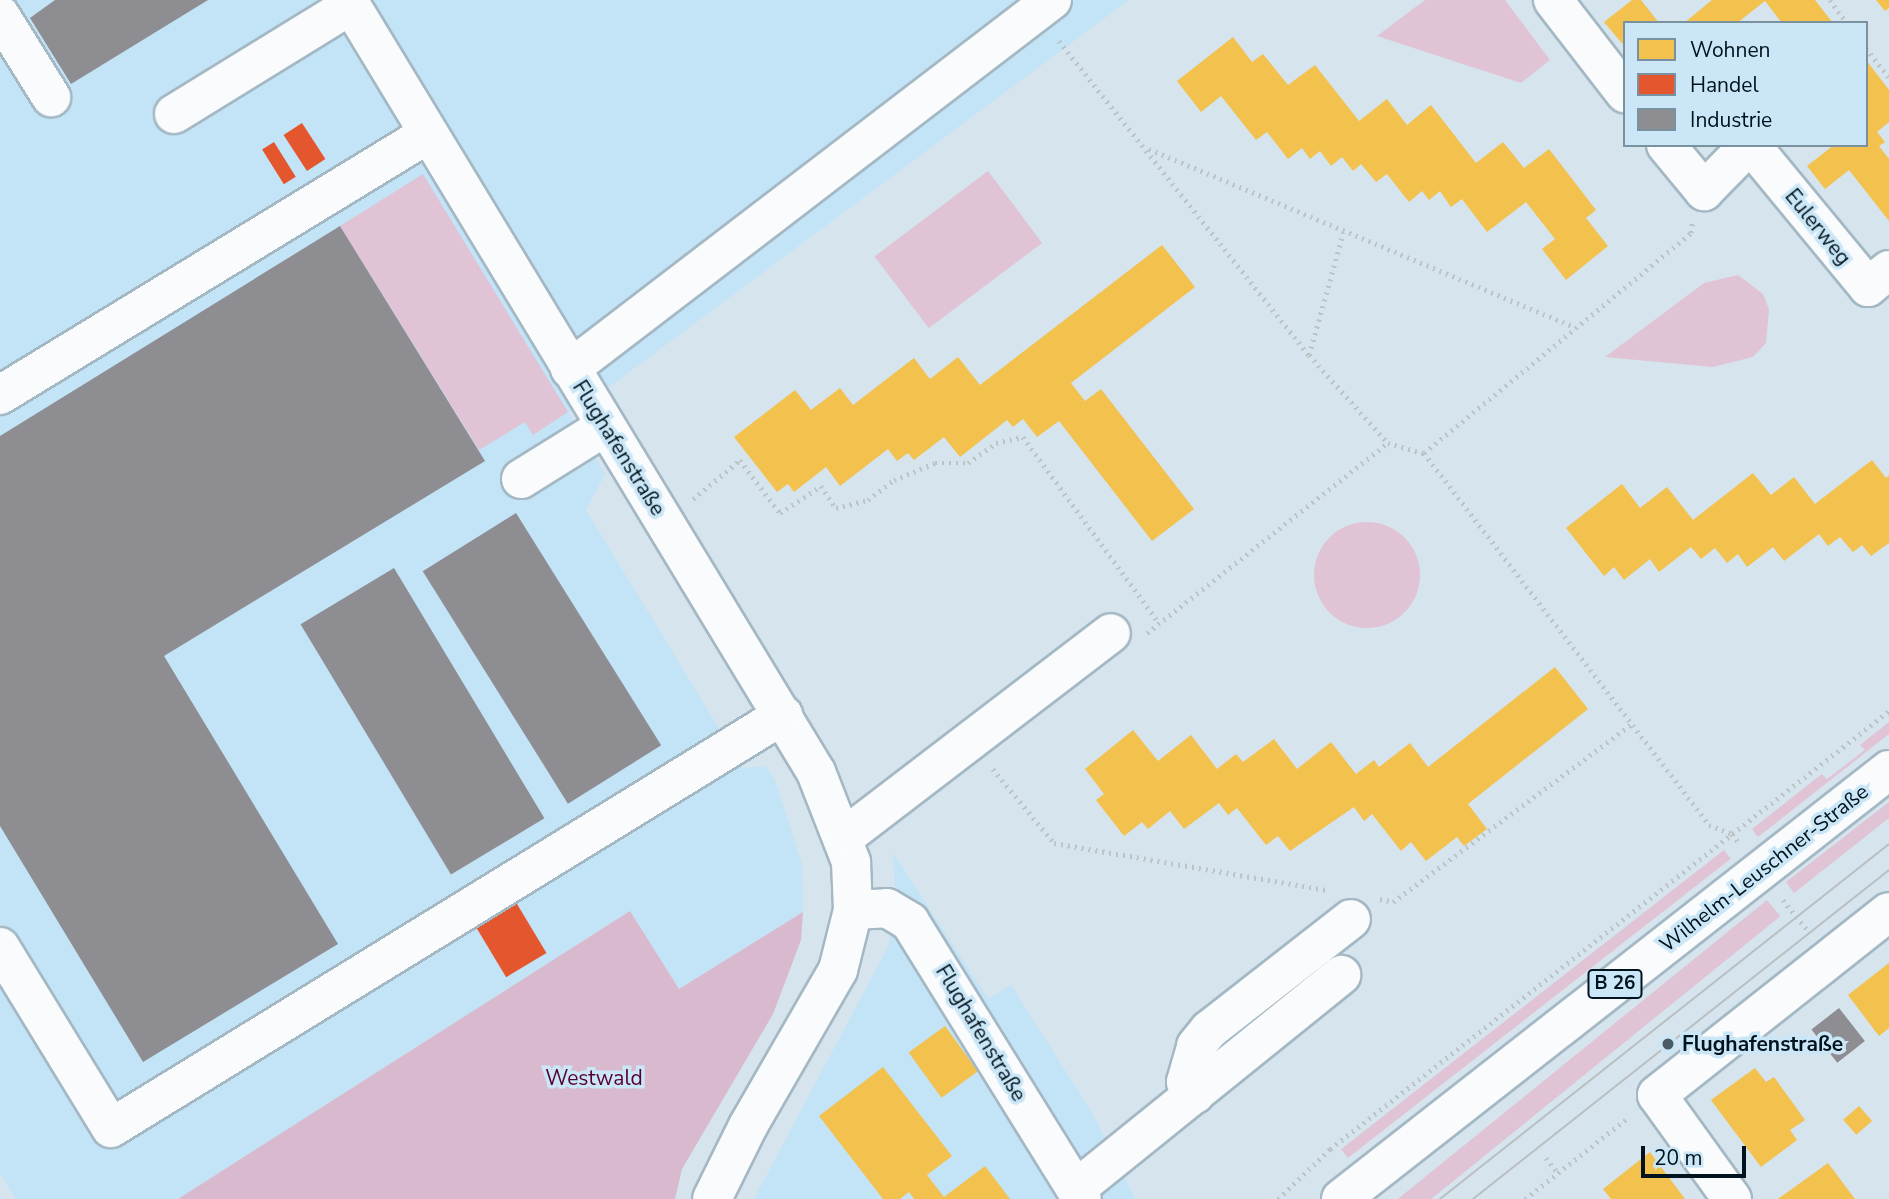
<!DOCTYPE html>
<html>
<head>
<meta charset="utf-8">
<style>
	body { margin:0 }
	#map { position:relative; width:1889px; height:1199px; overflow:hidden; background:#d5e4ed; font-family:"Nunito Sans",sans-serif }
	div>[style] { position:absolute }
	.built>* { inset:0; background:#c3e3f6 }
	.green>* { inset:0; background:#e1c3d6; transform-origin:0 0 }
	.round { border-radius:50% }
	.forest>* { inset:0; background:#d9b9cd }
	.homes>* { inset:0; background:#f2c14e; transform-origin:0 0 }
	.shops>* { inset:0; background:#e4572e; transform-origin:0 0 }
	.industry>* { inset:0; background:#8d8d92; transform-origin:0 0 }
	.path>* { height:4.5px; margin-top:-2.25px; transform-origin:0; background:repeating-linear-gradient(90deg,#bcc4c7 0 2px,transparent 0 7px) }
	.roads { filter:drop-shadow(2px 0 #a4b8c4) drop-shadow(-2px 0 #a4b8c4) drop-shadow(0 2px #a4b8c4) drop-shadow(0 -2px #a4b8c4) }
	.minor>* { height:38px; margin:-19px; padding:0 19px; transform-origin:19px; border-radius:19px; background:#f9fbfc }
	.major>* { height:38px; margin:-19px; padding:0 19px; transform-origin:19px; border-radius:19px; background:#f9fbfc }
	.tram>* { height:2px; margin:-1px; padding:0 1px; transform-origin:1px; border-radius:1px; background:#b9bec0 }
	.dots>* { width:19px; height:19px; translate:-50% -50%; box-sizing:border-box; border:4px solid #cbe7f7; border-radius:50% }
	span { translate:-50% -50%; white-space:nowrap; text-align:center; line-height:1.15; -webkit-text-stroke:7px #cbe7f7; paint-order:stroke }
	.shield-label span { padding:2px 5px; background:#cbe7f7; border:2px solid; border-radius:5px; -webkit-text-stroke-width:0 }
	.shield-label { font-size:19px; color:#00131e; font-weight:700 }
	.street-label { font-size:21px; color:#00131e }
	.poi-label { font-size:21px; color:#00131e; font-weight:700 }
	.left { translate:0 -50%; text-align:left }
	.park-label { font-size:21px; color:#560031 }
	.legend { position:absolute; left:1623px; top:21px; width:245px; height:126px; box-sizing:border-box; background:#cbe7f7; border:2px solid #7a92a0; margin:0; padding:9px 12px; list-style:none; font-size:21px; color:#00131e }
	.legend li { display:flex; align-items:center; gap:14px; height:35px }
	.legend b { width:35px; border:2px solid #7a92a0 }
	.scale { position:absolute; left:1641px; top:1146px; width:105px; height:32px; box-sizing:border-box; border:4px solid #00131e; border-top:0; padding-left:9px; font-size:21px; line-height:24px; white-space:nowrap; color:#00131e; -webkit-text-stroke:5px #cbe7f7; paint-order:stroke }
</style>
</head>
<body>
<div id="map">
	<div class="built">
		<i style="clip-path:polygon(0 0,1129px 0,613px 384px,569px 412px,605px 474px,586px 510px,743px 768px,766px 766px,776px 783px,802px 864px,803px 912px,679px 989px,630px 911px,178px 1199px,16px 1199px,0 1173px)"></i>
		<i style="clip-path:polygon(893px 853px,988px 999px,1011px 985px,1094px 1116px,1135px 1199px,754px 1199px,889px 945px,896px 900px)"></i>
	</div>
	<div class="green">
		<i style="clip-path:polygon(1425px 0,1505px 0,1550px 60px,1521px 83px,1377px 36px)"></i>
		<i style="left:988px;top:171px;width:90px;height:142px;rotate:53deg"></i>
		<i style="clip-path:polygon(423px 174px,568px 412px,533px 435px,525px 422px,479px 450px,340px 226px)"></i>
		<i style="clip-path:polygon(1738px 275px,1763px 294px,1769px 309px,1766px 343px,1753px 357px,1713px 367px,1605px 357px,1704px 283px)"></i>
		<i class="round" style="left:1314px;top:522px;width:106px;height:106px"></i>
		<i style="clip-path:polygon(1889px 722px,1889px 734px,1758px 837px,1752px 829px,1822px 774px,1827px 779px,1865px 750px,1860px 745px)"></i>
		<i style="clip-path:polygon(1889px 802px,1889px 818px,1794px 893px,1786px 882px)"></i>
		<i style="left:1724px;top:850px;width:11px;height:486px;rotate:52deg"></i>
		<i style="left:1767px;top:900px;width:21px;height:485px;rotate:51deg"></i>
	</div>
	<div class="forest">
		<i style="clip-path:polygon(630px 911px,679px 989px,803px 912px,801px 940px,773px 1014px,682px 1169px,675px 1199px,178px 1199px)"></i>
	</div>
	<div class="homes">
		<i style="clip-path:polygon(1632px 0,1641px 0,1659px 23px,1625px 23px,1625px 47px,1604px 22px)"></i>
		<i style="clip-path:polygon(1712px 0,1815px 0,1833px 23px,1782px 23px,1765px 1px,1737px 23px,1684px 23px)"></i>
		<i style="clip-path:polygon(1876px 0,1889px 0,1889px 8px,1885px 11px)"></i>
		<i style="clip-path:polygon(1233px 37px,1252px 62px,1263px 54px,1288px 85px,1315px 65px,1359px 121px,1387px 99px,1407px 125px,1431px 105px,1476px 163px,1503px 142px,1524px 168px,1549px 149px,1596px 210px,1586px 218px,1608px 246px,1566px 280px,1542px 249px,1555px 239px,1526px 202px,1487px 232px,1462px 199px,1451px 207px,1440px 191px,1429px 200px,1422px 191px,1409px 202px,1387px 174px,1376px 182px,1361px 164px,1353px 171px,1342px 157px,1331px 166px,1320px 151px,1310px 159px,1302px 148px,1288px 159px,1267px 132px,1256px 140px,1221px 96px,1201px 112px,1177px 81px)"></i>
		<i style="clip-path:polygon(1866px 60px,1889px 90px,1889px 122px,1877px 132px,1885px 142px,1879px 146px,1889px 159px,1889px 221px,1849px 170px,1825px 189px,1807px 166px,1834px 145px,1866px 145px)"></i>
		<i style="clip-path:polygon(1162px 245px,1195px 287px,1071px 383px,1085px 401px,1101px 389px,1194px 509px,1152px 541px,1059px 421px,1037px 437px,1023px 419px,1013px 427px,1007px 420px,960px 457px,944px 437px,914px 460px,908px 453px,897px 461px,888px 449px,840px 486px,826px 467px,794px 492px,788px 484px,777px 492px,734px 437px,795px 390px,811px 410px,840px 388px,853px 405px,914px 358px,930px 379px,958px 357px,980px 385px)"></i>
		<i style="clip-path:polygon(1872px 460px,1886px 478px,1889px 475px,1889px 543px,1871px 556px,1862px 545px,1853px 552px,1840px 537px,1828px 546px,1819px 534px,1784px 561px,1773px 547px,1747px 567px,1738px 554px,1727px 563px,1715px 548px,1701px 559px,1691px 547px,1659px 572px,1650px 559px,1624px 580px,1614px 567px,1604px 576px,1566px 528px,1622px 484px,1640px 508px,1667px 487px,1693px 520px,1753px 473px,1771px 495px,1794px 477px,1815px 504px)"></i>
		<i style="clip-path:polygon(1555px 667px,1588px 709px,1468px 804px,1487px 829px,1464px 846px,1457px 837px,1426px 861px,1411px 842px,1401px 851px,1372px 814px,1364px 821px,1354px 807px,1290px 851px,1278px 836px,1266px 845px,1237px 808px,1228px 815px,1219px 803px,1184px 829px,1170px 811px,1148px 829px,1142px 822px,1124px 836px,1096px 800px,1104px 794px,1085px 769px,1133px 730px,1158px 761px,1191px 735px,1217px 769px,1236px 754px,1243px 762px,1274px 739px,1297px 769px,1331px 742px,1356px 774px,1374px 760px,1379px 767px,1410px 743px,1428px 767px)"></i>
		<i style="clip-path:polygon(1889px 963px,1889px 1028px,1879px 1036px,1848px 995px)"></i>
		<i style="left:945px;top:1026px;width:56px;height:45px;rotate:54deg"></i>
		<i style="clip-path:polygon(883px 1067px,952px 1156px,927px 1175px,944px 1197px,985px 1166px,1010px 1199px,914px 1199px,909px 1192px,900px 1199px,883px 1199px,819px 1116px)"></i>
		<i style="clip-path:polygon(1755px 1068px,1766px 1082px,1774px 1077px,1805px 1120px,1790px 1130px,1797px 1140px,1761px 1167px,1711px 1100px)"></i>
		<i style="left:1859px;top:1106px;width:20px;height:21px;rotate:49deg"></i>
		<i style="clip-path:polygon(1650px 1152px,1685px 1199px,1611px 1199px,1603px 1189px)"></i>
		<i style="clip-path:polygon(1828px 1163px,1855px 1199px,1778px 1199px)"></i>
	</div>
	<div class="shops">
		<i style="left:302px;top:123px;width:43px;height:22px;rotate:57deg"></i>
		<i style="left:274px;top:142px;width:41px;height:14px;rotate:58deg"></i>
		<i style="left:514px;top:899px;width:63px;height:47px;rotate:59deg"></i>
	</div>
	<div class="industry">
		<i style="clip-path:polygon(55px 0,208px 0,71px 84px,30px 18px)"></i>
		<i style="clip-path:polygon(340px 226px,485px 461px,164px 656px,338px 944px,143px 1062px,0 826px,0 436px)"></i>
		<i style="left:516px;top:513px;width:274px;height:110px;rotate:58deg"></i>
		<i style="left:394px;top:568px;width:292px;height:109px;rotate:59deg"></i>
		<i style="left:1839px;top:1008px;width:42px;height:35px;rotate:52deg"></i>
	</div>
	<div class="path">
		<i style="left:1830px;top:0;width:29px;rotate:54deg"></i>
		<i style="left:1059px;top:41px;width:401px;rotate:51.5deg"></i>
		<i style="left:1309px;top:355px;width:118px;rotate:48.1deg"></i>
		<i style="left:1388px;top:443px;width:37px;rotate:16deg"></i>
		<i style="left:1424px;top:453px;width:469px;rotate:52.5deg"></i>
		<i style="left:1709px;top:825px;width:25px;rotate:21deg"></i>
		<i style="left:1732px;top:834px;width:11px;rotate:52deg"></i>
		<i style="left:1866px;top:48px;width:37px;rotate:52deg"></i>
		<i style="left:1149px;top:149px;width:462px;rotate:22.7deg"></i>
		<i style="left:1309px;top:355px;width:127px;rotate:-74.4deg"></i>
		<i style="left:1424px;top:453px;width:346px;rotate:-39.5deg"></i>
		<i style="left:1691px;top:233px;width:10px;rotate:-84deg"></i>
		<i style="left:693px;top:499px;width:61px;rotate:-39.7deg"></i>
		<i style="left:740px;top:460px;width:66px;rotate:53deg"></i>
		<i style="left:780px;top:513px;width:49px;rotate:-33.4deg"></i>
		<i style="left:821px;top:486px;width:27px;rotate:56deg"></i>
		<i style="left:836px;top:508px;width:33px;rotate:-14deg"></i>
		<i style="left:868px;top:500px;width:33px;rotate:-38deg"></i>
		<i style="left:894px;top:480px;width:44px;rotate:-22.5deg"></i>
		<i style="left:935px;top:463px;width:33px"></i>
		<i style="left:968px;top:463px;width:34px;rotate:-36deg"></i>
		<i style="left:996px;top:443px;width:28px;rotate:-13deg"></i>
		<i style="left:1023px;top:437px;width:230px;rotate:53.8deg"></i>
		<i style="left:1147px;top:633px;width:307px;rotate:-38.3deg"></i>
		<i style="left:993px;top:769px;width:96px;rotate:50.5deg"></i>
		<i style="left:1054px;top:843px;width:277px;rotate:9.8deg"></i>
		<i style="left:1380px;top:899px;width:13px;rotate:13deg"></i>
		<i style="left:1393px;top:902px;width:298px;rotate:-36.7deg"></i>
		<i style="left:1783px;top:900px;width:40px;rotate:51deg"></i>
		<i style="left:1546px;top:1158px;width:19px;rotate:51deg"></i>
		<i style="left:1278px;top:1199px;width:72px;rotate:-43.9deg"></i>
		<i style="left:1330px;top:1149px;width:710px;rotate:-38.08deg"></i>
		<i style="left:1525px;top:1199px;width:132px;rotate:-38.3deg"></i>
	</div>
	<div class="roads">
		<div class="minor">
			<i style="left:348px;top:0;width:903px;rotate:58.78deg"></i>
			<i style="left:816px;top:772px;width:97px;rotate:68.7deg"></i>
			<i style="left:851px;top:862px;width:48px;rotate:87.6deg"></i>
			<i style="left:853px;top:910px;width:62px;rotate:104deg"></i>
			<i style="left:838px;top:970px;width:180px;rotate:120deg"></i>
			<i style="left:748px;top:1126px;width:81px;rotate:116.3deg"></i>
			<i style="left:1553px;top:0;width:118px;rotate:52.3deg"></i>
			<i style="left:0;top:15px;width:97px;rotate:58.1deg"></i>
			<i style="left:174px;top:114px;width:208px;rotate:-31.6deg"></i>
			<i style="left:1666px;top:145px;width:60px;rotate:50.4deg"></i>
			<i style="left:1704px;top:191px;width:64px;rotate:-45.6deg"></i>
			<i style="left:1751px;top:145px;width:184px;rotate:50.5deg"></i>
			<i style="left:1868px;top:287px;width:27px;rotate:-39deg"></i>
			<i style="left:570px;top:369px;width:607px;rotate:-37.44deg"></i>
			<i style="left:0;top:395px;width:501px;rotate:-31.38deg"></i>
			<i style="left:521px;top:479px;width:100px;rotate:-31.9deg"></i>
			<i style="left:843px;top:838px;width:337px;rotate:-37.4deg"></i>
			<i style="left:853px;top:910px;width:34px;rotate:-3deg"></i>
			<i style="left:887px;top:908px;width:27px;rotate:31deg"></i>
			<i style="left:910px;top:922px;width:326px;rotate:58.2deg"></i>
			<i style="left:0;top:947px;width:212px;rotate:58.5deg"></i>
			<i style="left:111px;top:1128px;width:789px;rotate:-31.57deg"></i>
			<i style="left:1195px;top:1094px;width:15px;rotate:-127deg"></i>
			<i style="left:1186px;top:1082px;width:37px;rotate:-74deg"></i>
			<i style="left:1196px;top:1046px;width:21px;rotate:-51deg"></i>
			<i style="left:1209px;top:1030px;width:180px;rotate:-38deg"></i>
			<i style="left:1076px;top:1189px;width:341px;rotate:-38.9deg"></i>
			<i style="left:1732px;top:1199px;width:128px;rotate:-125.8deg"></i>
			<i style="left:1657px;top:1095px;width:295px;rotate:-38.3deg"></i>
		</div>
		<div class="major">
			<i style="left:1341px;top:1199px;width:696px;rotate:-38.06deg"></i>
		</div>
	</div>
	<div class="tram">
		<i style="left:1440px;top:1199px;width:572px;rotate:-38.33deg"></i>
		<i style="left:1473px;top:1199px;width:530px;rotate:-38.34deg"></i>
	</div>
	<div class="dots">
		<i style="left:1668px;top:1044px;background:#4b5c66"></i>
	</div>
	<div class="shield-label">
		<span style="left:1615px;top:984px">B 26</span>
	</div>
	<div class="street-label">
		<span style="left:1818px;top:227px;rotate:51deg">Eulerweg</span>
		<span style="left:619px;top:448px;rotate:58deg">Flughafenstraße</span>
		<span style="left:1764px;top:868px;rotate:-38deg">Wilhelm-Leuschner-Straße</span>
		<span style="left:981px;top:1033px;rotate:59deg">Flughafenstraße</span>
	</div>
	<div class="poi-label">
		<span class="left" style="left:1682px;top:1044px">Flughafenstraße</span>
	</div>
	<div class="park-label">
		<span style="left:594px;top:1078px">Westwald</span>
	</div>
	<ul class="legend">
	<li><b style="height:19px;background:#f2c14e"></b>Wohnen</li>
	<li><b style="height:19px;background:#e4572e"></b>Handel</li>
	<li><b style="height:19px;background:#8d8d92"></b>Industrie</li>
	</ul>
	<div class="scale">20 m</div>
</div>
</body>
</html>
